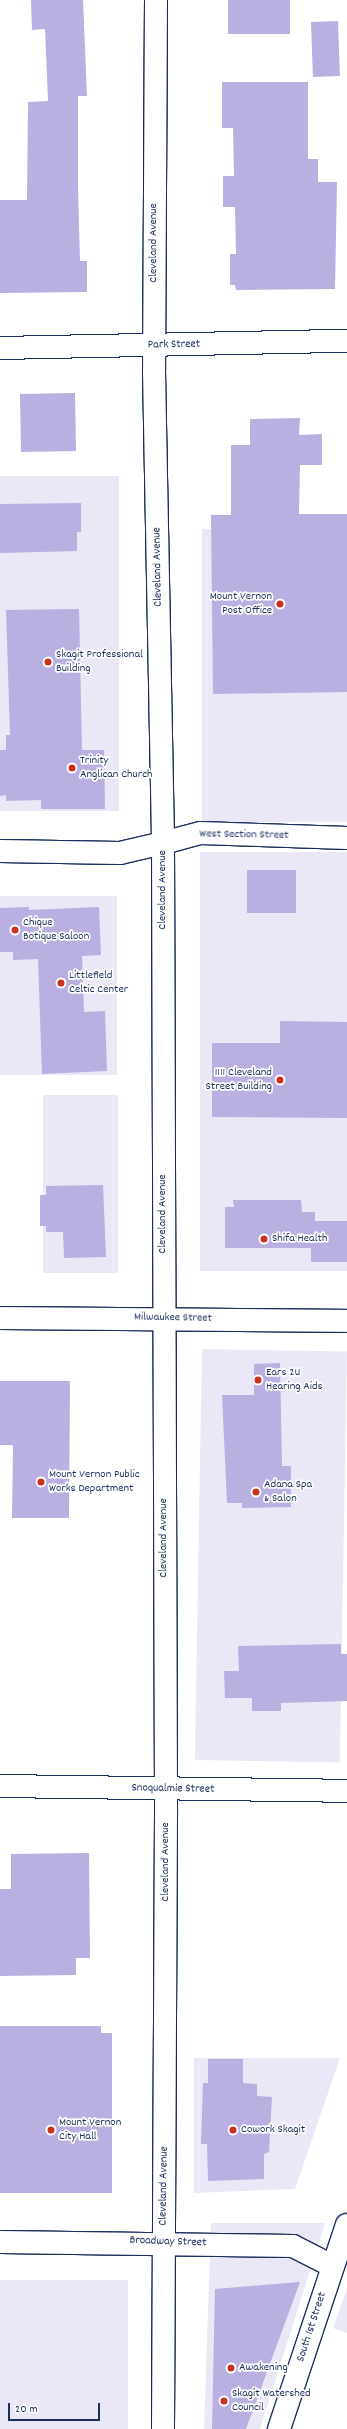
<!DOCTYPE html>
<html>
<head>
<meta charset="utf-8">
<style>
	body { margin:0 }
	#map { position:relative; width:347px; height:2429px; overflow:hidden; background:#fff; font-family:Dekko,sans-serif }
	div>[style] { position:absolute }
	.built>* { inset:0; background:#eae7f6; transform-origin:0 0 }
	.building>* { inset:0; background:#b9afe0; transform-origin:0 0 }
	.roads { filter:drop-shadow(1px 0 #1b2f5e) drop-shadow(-1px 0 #1b2f5e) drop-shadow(0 1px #1b2f5e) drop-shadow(0 -1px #1b2f5e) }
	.minor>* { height:22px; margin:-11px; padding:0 11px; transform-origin:11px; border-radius:11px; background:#fff }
	.tertiary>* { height:22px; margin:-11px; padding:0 11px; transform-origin:11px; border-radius:11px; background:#fff }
	.dots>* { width:11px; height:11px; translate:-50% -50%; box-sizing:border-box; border:2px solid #fff; border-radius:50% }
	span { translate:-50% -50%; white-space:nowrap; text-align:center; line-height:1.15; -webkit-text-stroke:3.5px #fff; paint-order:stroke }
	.street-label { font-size:12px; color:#1b2f5e }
	.poi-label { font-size:12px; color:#1b2f5e }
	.right { translate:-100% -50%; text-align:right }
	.left { translate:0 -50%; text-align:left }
	.scale { position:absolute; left:8px; top:2403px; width:92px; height:18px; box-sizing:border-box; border:2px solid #1b2f5e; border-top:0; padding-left:5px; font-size:12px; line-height:14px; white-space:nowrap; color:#1b2f5e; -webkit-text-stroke:3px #fff; paint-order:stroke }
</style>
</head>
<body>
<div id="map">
	<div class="built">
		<i style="left:119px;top:476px;width:335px;height:119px;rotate:90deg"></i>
		<i style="left:347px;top:529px;width:293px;height:145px;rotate:90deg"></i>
		<i style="left:347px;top:852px;width:419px;height:147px;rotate:90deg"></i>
		<i style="left:117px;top:896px;width:179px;height:117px;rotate:90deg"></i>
		<i style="left:118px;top:1095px;width:178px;height:75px;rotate:90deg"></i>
		<i style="left:202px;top:1349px;width:145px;height:411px;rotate:1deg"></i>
		<i style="clip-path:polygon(194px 2058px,340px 2058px,295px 2189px,194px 2193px)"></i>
		<i style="clip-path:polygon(211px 2223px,325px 2223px,260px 2429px,204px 2429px)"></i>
		<i style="left:128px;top:2280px;width:149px;height:128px;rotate:90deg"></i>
		<i style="clip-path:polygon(347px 2289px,347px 2333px,333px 2328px)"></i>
	</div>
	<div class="building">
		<i style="clip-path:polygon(31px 0,83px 0,87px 96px,78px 96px,78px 188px,80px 261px,87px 261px,87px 292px,0 293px,0 200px,27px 200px,28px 102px,48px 101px,45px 29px,32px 30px)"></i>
		<i style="left:228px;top:0;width:62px;height:34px"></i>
		<i style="left:338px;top:21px;width:55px;height:27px;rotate:88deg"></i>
		<i style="clip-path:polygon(222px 82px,308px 82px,308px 159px,318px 159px,318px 182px,337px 182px,335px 289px,236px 290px,235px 285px,230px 285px,230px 254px,236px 254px,235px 207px,223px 207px,223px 176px,234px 176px,233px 128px,222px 128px)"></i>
		<i style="left:75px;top:393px;width:58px;height:55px;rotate:89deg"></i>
		<i style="clip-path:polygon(300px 418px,299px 435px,322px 434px,322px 465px,300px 465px,299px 514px,347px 514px,347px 692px,213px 694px,211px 515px,231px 515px,231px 445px,250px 445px,250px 419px)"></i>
		<i style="clip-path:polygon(81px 503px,81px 532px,77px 532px,77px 551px,0 553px,0 504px)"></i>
		<i style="clip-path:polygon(79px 609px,82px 750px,104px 750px,105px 809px,41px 809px,41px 800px,6px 801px,6px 795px,0 796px,0 750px,6px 750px,6px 735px,10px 735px,6px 610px)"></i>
		<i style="left:296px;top:870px;width:43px;height:49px;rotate:90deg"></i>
		<i style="clip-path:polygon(29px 907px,29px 910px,99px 907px,101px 955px,82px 956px,84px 1012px,105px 1011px,107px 1071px,42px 1074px,38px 959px,13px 960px,13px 952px,0 952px,0 908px)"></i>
		<i style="clip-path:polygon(280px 1021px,347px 1022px,347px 1118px,212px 1117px,212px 1043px,280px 1043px)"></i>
		<i style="clip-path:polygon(103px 1185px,106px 1257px,64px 1258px,63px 1232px,46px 1232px,46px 1226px,40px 1226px,40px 1195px,46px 1195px,46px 1186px)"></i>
		<i style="clip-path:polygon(233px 1200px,301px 1200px,302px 1212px,315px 1212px,315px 1221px,347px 1221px,347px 1262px,311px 1262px,311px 1248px,225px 1248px,225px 1207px,234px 1207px)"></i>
		<i style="clip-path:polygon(280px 1363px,282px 1466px,291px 1466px,291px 1507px,242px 1508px,242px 1503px,227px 1503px,222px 1395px,254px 1395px,254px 1364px)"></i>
		<i style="clip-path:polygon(0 1381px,70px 1381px,69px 1518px,12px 1518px,13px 1445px,0 1445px)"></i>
		<i style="clip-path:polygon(341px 1644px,341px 1654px,347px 1654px,347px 1701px,281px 1703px,281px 1711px,252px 1711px,252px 1698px,225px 1698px,224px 1671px,239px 1671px,238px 1646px)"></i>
		<i style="clip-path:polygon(89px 1853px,90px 1958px,76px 1958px,76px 1975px,0 1976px,0 1889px,11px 1889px,11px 1854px)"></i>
		<i style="clip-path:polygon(0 2026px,101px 2026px,101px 2033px,112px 2033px,112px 2193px,0 2193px)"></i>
		<i style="clip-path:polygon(208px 2059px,243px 2059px,243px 2083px,257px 2084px,257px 2096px,272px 2097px,269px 2152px,264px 2154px,264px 2179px,208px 2181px,207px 2144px,201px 2144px,203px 2083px,208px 2083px)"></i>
		<i style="clip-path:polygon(300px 2282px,246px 2429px,212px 2429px,215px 2289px)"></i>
	</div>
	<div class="roads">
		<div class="minor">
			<i style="left:156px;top:0;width:371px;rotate:90.3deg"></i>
			<i style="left:154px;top:371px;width:472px;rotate:88.9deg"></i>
			<i style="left:163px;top:843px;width:39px;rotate:-15deg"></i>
			<i style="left:201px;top:833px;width:146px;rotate:2deg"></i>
			<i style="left:0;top:348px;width:347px;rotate:-1.2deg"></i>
			<i style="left:0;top:1318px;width:347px;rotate:0.5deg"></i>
			<i style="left:0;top:1786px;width:347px;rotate:0.8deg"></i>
			<i style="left:0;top:2242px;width:293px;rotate:0.8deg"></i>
			<i style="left:293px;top:2246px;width:44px;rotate:27.1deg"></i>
			<i style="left:279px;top:2429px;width:215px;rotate:-71.6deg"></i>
		</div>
		<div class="tertiary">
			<i style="left:0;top:851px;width:120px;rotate:1deg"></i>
			<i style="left:120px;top:853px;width:44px;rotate:-13.1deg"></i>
			<i style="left:163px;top:843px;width:972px;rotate:89.82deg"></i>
			<i style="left:166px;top:1815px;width:614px;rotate:90.28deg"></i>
		</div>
	</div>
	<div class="dots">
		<i style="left:280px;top:604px;background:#c8321e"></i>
		<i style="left:48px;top:662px;background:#c8321e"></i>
		<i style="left:72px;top:768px;background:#c8321e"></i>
		<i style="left:15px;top:930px;background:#c8321e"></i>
		<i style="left:61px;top:983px;background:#c8321e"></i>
		<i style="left:280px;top:1080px;background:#c8321e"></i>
		<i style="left:264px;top:1239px;background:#c8321e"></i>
		<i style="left:258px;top:1380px;background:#c8321e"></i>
		<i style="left:41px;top:1482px;background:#c8321e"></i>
		<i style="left:256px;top:1492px;background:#c8321e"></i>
		<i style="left:51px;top:2130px;background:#c8321e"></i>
		<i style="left:233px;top:2130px;background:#c8321e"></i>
		<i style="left:231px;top:2368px;background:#c8321e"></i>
		<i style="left:224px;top:2401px;background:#c8321e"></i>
	</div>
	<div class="street-label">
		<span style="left:154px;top:243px;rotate:-90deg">Cleveland Avenue</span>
		<span style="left:174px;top:345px;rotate:-1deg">Park Street</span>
		<span style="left:158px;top:567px;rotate:-91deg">Cleveland Avenue</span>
		<span style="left:244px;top:835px;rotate:1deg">West Section Street</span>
		<span style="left:163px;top:890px;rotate:-90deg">Cleveland Avenue</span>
		<span style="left:163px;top:1214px;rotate:-90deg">Cleveland Avenue</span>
		<span style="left:173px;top:1318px;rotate:1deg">Milwaukee Street</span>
		<span style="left:164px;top:1538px;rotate:-90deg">Cleveland Avenue</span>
		<span style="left:173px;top:1789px;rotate:1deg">Snoqualmie Street</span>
		<span style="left:166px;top:1862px;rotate:-90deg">Cleveland Avenue</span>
		<span style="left:164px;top:2186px;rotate:-89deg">Cleveland Avenue</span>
		<span style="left:168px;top:2242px;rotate:2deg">Broadway Street</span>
		<span style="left:312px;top:2327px;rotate:-72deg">South 1st Street</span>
	</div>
	<div class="poi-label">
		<span class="right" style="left:272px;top:604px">Mount Vernon<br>Post Office</span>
		<span class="left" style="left:56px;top:662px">Skagit Professional<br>Building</span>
		<span class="left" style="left:80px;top:768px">Trinity<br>Anglican Church</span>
		<span class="left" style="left:23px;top:930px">Chique<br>Botique Saloon</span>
		<span class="left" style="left:69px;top:983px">Littlefield<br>Celtic Center</span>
		<span class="right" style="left:272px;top:1080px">1111 Cleveland<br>Street Building</span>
		<span class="left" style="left:272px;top:1239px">Shifa Health</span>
		<span class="left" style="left:266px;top:1380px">Ears 2U<br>Hearing Aids</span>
		<span class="left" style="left:49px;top:1482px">Mount Vernon Public<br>Works Department</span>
		<span class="left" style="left:264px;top:1492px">Adana Spa<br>&amp; Salon</span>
		<span class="left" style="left:59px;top:2130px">Mount Vernon<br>City Hall</span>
		<span class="left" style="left:241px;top:2130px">Cowork Skagit</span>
		<span class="left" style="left:239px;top:2368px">Awakening</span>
		<span class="left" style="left:232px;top:2401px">Skagit Watershed<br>Council</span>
	</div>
	<div class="scale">20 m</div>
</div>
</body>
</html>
